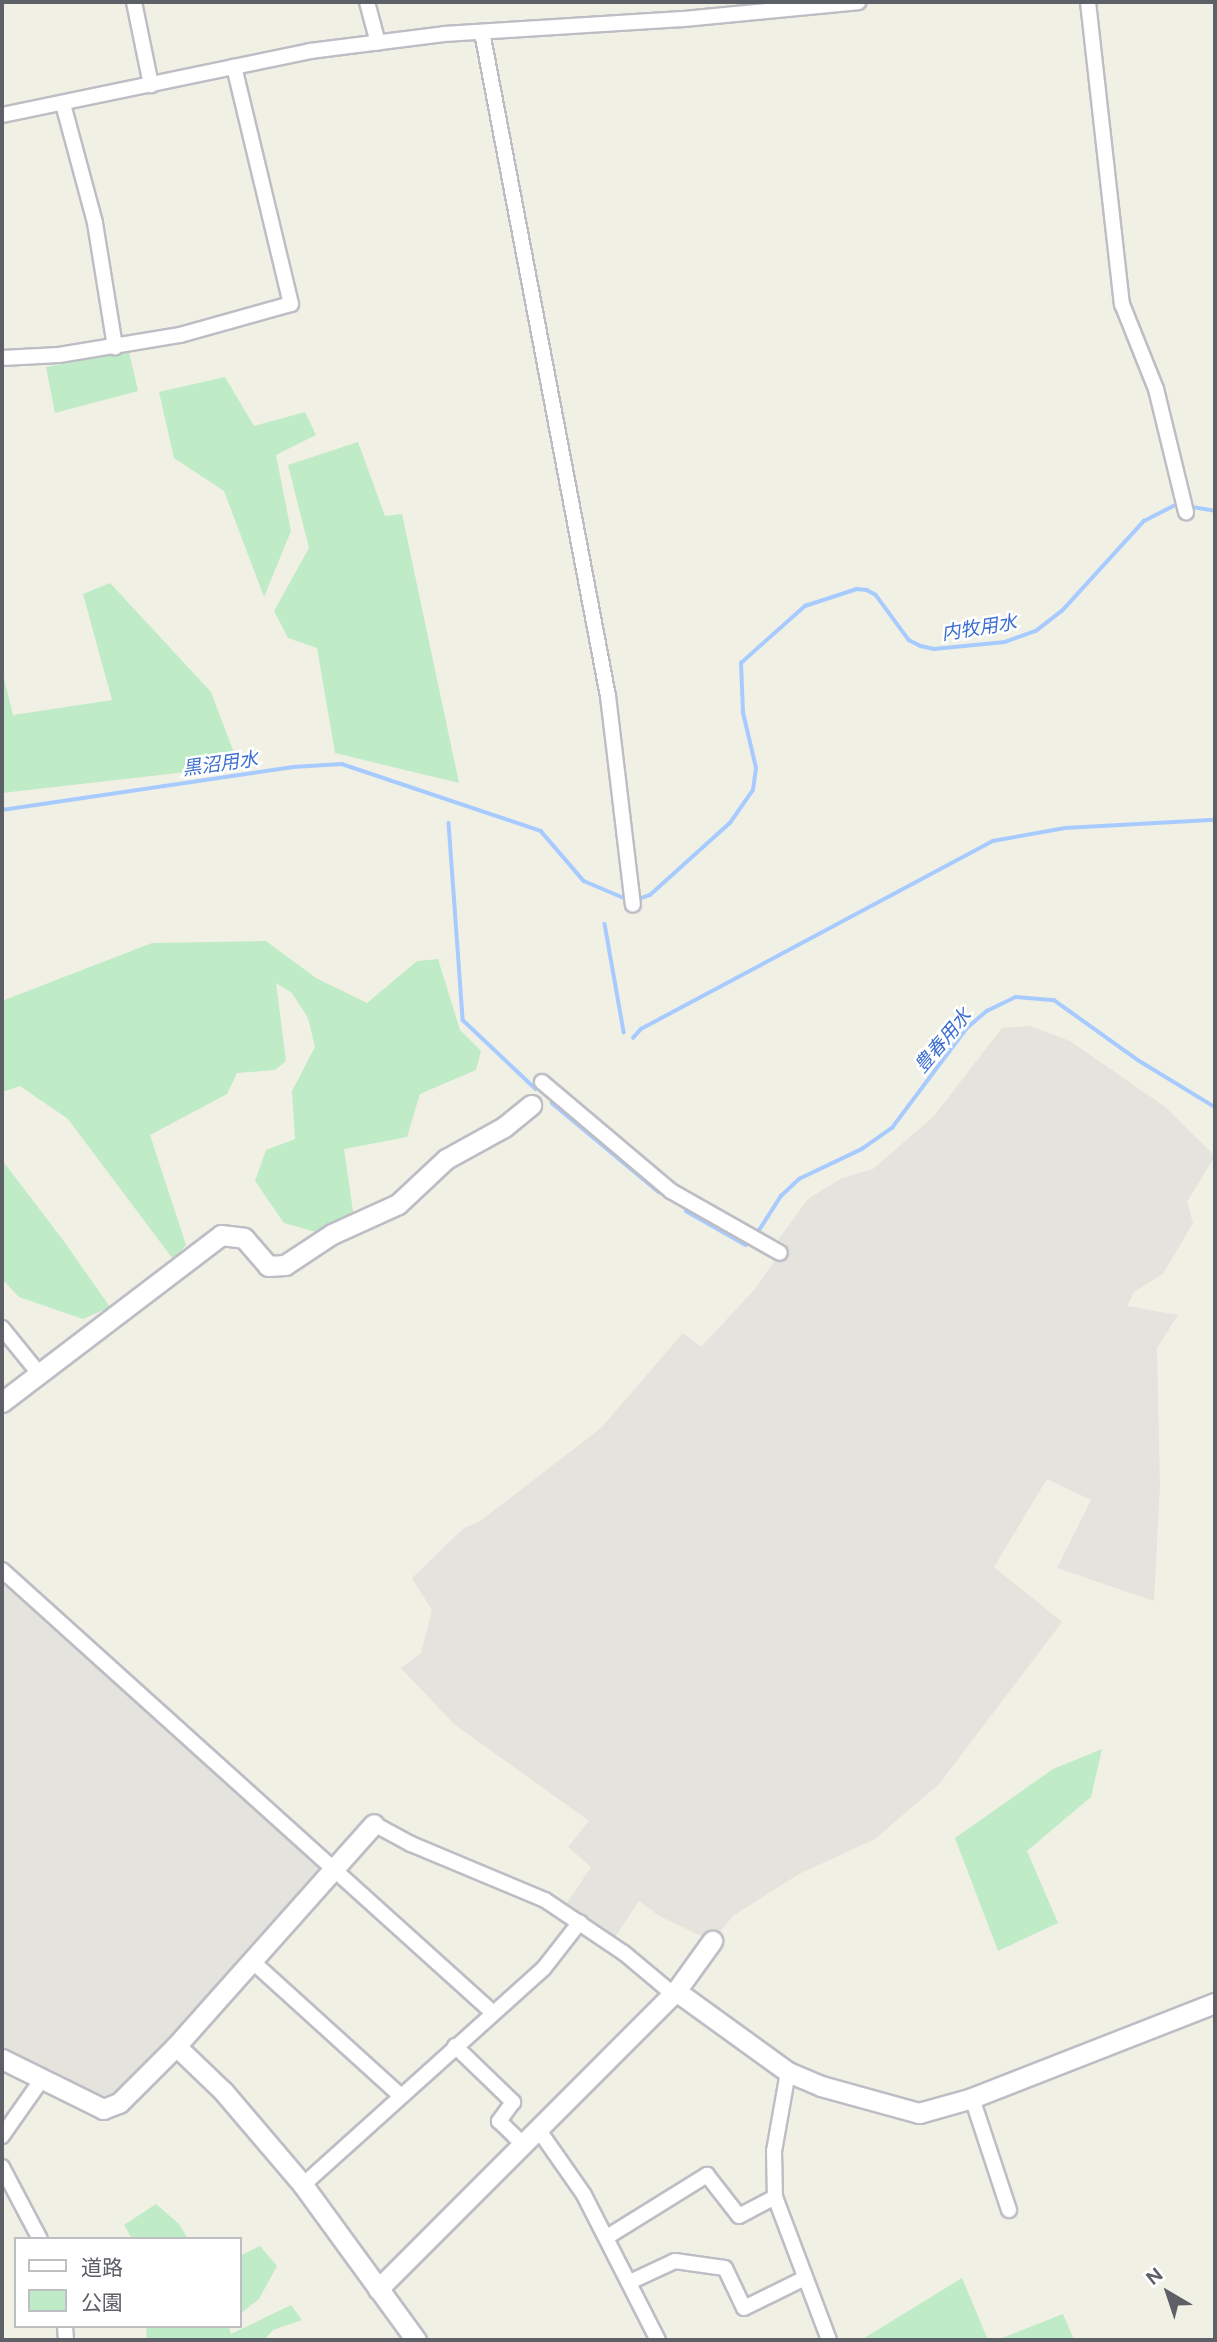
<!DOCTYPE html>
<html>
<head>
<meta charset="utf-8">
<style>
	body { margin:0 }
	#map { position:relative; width:1217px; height:2342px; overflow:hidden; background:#f1f0e5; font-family:Figtree,"Noto Sans JP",sans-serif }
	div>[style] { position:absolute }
	.industrial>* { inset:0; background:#e4e3dd }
	.green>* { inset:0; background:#bfebc6 }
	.stream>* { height:3.5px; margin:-1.75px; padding:0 1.75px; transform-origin:1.75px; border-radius:1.75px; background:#a7cbff }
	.roads { filter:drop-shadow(2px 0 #bdbec5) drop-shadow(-2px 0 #bdbec5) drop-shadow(0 2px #bdbec5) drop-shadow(0 -2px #bdbec5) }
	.street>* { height:14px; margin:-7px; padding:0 7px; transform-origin:7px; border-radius:7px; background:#fff }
	.secondary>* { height:19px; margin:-9.5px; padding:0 9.5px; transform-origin:9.5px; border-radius:9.5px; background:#fff }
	span { translate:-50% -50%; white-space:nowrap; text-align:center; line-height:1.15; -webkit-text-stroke:5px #fff; paint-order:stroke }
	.water-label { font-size:19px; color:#3c6dd0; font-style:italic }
	.frame { position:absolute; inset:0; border:4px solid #5d6067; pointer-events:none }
	.legend { position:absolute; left:14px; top:2237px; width:228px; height:91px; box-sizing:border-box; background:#fff; border:2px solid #bebfc2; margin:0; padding:9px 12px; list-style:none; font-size:21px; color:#5d6067 }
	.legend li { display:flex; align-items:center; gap:14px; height:35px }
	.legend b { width:35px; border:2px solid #bebfc2 }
	.north { position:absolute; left:1133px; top:2258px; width:70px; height:70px; -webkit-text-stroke:5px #fff; paint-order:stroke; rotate:321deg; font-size:19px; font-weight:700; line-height:28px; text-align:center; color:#5d6067 }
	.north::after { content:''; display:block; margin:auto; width:24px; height:32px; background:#5d6067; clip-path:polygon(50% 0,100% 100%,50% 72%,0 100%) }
</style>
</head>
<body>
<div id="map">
	<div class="industrial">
		<i style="clip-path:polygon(1030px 1026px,1070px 1041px,1164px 1106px,1215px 1156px,1187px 1202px,1193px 1223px,1163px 1274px,1134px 1292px,1127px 1306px,1178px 1315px,1157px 1348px,1160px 1487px,1154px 1601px,1057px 1568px,1091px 1500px,1047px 1479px,994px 1567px,1062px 1622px,940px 1783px,875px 1839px,799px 1874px,733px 1916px,712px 1941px,659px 1916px,639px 1901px,613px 1940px,565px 1906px,591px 1867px,568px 1847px,589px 1821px,454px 1724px,401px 1668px,421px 1653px,432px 1610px,412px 1578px,464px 1528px,479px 1522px,601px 1428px,683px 1333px,701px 1347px,755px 1289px,786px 1244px,778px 1240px,808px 1199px,842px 1178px,873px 1169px,934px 1116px,1002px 1028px)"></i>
		<i style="clip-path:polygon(2px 1578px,326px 1870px,184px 2028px,111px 2099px,2px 2049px)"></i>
	</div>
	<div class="green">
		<i style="clip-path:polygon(129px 352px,138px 391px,55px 413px,46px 367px)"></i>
		<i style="clip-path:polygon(225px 377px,254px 426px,305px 412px,316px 435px,276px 455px,291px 531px,264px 597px,224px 491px,174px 458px,159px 392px)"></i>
		<i style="clip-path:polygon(358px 442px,385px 516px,402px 514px,459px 783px,335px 753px,317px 648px,288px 638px,274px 611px,309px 548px,288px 465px)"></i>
		<i style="clip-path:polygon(110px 583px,211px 692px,239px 766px,2px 793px,2px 670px,13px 715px,112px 700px,83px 594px)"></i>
		<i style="clip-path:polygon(266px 941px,316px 978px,367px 1003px,417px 961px,438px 959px,460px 1030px,481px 1051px,476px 1070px,420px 1094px,407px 1137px,344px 1149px,355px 1225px,316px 1232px,284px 1223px,255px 1181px,266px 1150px,295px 1139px,292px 1091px,315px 1047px,308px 1018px,292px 993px,276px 983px,286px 1061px,275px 1070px,237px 1073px,227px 1094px,150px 1135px,186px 1245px,173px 1259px,68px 1119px,20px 1086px,2px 1092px,2px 1001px,152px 943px)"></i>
		<i style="clip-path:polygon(2px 1160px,63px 1240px,110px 1307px,83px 1319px,19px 1297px,2px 1279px)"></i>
		<i style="clip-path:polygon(1102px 1749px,1091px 1797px,1027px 1851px,1058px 1923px,998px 1951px,955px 1838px,1053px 1769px)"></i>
		<i style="clip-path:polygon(156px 2204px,179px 2224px,188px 2239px,132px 2239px,124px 2225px)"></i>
		<i style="clip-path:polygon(260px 2246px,277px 2266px,259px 2299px,240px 2314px,240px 2256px)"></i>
		<i style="clip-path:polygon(962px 2278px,988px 2340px,861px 2340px)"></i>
		<i style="clip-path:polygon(291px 2305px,302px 2320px,273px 2330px,264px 2340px,147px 2339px,146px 2326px,229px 2326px,231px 2334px)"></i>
		<i style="clip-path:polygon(1063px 2314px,1074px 2340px,997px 2340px)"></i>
	</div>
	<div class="stream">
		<i style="left:1193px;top:507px;width:22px;rotate:10deg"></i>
		<i style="left:2px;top:810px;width:294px;rotate:-8.4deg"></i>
		<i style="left:293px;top:767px;width:49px;rotate:-3.5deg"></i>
		<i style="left:342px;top:764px;width:210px;rotate:18.6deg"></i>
		<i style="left:541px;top:831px;width:66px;rotate:49.3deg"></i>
		<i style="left:584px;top:881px;width:43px;rotate:23deg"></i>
		<i style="left:449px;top:823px;width:197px;rotate:85.9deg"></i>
		<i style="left:463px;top:1020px;width:100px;rotate:43.4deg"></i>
		<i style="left:639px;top:899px;width:12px;rotate:-20deg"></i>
		<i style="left:650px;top:895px;width:108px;rotate:-42deg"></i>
		<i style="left:730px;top:823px;width:40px;rotate:-55.1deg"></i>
		<i style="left:753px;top:790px;width:22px;rotate:-82deg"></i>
		<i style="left:756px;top:768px;width:57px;rotate:-103.3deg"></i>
		<i style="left:743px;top:713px;width:50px;rotate:-92.3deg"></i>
		<i style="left:741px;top:663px;width:86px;rotate:-41.7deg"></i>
		<i style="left:805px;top:606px;width:55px;rotate:-18.1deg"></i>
		<i style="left:857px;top:589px;width:10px;rotate:6deg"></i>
		<i style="left:867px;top:590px;width:10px;rotate:29deg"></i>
		<i style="left:876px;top:595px;width:56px;rotate:53.7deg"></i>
		<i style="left:909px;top:640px;width:13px;rotate:27deg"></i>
		<i style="left:921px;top:646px;width:13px;rotate:13deg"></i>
		<i style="left:934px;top:649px;width:71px;rotate:-5.6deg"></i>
		<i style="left:1005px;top:642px;width:33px;rotate:-20deg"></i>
		<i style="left:1036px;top:631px;width:33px;rotate:-38deg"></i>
		<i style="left:1062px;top:611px;width:122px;rotate:-47.7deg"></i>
		<i style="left:1144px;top:521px;width:33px;rotate:-27deg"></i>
		<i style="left:605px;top:924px;width:110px;rotate:80deg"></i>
		<i style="left:633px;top:1038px;width:12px;rotate:-48deg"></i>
		<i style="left:641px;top:1029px;width:399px;rotate:-28.1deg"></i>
		<i style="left:993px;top:841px;width:73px;rotate:-10.2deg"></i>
		<i style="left:1065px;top:828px;width:150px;rotate:-3.1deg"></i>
		<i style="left:552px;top:1103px;width:139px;rotate:39.8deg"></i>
		<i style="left:686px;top:1211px;width:69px;rotate:29.5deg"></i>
		<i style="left:758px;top:1232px;width:43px;rotate:-57.4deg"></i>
		<i style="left:781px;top:1196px;width:25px;rotate:-43deg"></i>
		<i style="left:799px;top:1179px;width:70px;rotate:-25.5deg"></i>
		<i style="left:862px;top:1149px;width:37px;rotate:-35deg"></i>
		<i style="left:892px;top:1128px;width:124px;rotate:-53.2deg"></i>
		<i style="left:966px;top:1029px;width:28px;rotate:-41deg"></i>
		<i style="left:987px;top:1011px;width:32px;rotate:-26deg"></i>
		<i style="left:1016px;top:997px;width:38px;rotate:5deg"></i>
		<i style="left:1054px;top:1000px;width:103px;rotate:35.5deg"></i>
		<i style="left:1138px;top:1060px;width:90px;rotate:31.4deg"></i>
	</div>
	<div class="roads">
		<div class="street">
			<i style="left:134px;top:2px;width:85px;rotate:78.4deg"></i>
			<i style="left:367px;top:2px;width:42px;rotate:75deg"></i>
			<i style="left:1088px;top:2px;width:304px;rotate:83.6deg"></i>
			<i style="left:1122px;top:304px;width:92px;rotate:68.2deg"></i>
			<i style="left:1156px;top:389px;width:127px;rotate:76.3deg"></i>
			<i style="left:482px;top:32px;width:676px;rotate:79.26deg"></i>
			<i style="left:608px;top:696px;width:210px;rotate:83.2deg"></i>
			<i style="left:63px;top:104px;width:123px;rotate:74.9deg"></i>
			<i style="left:95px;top:223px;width:126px;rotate:80.8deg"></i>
			<i style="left:2px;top:115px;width:315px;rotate:-11.7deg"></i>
			<i style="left:310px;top:51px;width:135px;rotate:-7.2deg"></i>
			<i style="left:444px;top:34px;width:239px;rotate:-3.6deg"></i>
			<i style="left:683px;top:19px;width:176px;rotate:-5.5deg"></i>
			<i style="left:2px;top:358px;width:57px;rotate:-3deg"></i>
			<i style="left:59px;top:355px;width:123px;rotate:-9.4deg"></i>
			<i style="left:180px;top:335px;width:115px;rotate:-15.6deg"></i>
			<i style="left:291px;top:304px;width:244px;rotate:-103.5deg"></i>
			<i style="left:542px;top:1082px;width:169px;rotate:40.2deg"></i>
			<i style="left:671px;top:1191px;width:125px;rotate:29.6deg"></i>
			<i style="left:2px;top:1328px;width:55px;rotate:50.9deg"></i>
			<i style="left:2px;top:1570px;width:660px;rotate:42.05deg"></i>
			<i style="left:374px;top:1824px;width:42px;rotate:28.4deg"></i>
			<i style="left:411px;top:1844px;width:145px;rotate:22.7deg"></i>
			<i style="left:545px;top:1900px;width:95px;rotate:33.9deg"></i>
			<i style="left:624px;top:1953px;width:64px;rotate:39.9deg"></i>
			<i style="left:252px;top:1961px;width:201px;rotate:42.2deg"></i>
			<i style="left:455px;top:2046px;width:81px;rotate:44deg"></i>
			<i style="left:513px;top:2102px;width:24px;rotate:126deg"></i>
			<i style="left:499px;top:2121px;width:33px;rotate:44deg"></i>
			<i style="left:788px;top:2072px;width:80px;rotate:100deg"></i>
			<i style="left:774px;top:2151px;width:46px;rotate:88.8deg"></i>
			<i style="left:775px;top:2197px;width:153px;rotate:69.3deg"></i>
			<i style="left:972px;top:2098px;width:118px;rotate:71.7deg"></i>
			<i style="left:538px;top:2129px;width:80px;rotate:55.1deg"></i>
			<i style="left:584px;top:2195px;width:163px;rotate:63deg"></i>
			<i style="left:2px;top:2136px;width:70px;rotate:-54.9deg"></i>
			<i style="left:2px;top:2167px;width:81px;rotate:62.2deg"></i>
			<i style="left:303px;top:2185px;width:324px;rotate:-42deg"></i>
			<i style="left:544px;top:1968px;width:58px;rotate:-52deg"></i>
			<i style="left:607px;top:2237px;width:118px;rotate:-31.8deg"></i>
			<i style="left:707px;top:2175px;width:52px;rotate:52deg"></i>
			<i style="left:739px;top:2216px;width:41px;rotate:-27.8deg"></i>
			<i style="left:632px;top:2281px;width:47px;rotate:-24.9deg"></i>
			<i style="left:675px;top:2261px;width:50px;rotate:8deg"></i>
			<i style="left:725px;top:2268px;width:44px;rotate:64.6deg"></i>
			<i style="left:744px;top:2308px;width:68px;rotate:-26.2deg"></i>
			<i style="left:65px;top:2326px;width:14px;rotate:86deg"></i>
		</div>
		<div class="secondary">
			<i style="left:2px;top:1402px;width:275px;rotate:-37.3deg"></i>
			<i style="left:221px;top:1235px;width:23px;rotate:7deg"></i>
			<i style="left:244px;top:1238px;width:37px;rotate:49deg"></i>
			<i style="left:268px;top:1266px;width:17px;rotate:-3deg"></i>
			<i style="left:285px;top:1265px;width:56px;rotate:-33.4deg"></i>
			<i style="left:332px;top:1234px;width:72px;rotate:-24.4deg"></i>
			<i style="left:398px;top:1204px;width:66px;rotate:-43.2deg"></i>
			<i style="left:446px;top:1159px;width:66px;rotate:-28.9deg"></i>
			<i style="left:504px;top:1127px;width:35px;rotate:-39deg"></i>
			<i style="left:676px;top:1991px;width:138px;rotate:35.9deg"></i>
			<i style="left:788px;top:2072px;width:36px;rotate:23deg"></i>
			<i style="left:821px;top:2086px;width:102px;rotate:15.4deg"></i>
			<i style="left:919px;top:2113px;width:55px;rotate:-15.8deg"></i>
			<i style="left:972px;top:2098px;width:261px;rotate:-21.4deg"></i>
			<i style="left:176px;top:2046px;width:65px;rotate:43.8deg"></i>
			<i style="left:223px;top:2091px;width:123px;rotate:49.6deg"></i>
			<i style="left:303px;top:2185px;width:192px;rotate:53.9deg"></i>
			<i style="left:2px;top:2059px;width:113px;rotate:26.3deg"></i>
			<i style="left:103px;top:2109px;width:17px;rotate:-21deg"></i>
			<i style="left:119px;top:2103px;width:81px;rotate:-45deg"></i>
			<i style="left:176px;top:2046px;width:297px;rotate:-48.3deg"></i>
			<i style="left:378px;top:2289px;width:421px;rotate:-45deg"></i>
			<i style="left:676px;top:1991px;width:62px;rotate:-54.2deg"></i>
		</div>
	</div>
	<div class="water-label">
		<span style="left:979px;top:628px;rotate:-9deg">内牧用水</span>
		<span style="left:220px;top:764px;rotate:-8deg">黒沼用水</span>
		<span style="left:943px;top:1041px;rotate:-50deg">豊春用水</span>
	</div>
	<div class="frame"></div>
	<ul class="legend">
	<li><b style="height:9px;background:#fff"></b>道路</li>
	<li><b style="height:19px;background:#bfebc6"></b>公園</li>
	</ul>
	<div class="north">N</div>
</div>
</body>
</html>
